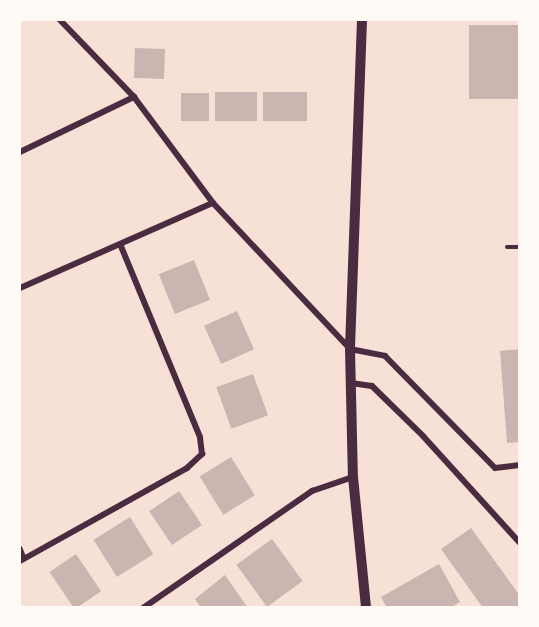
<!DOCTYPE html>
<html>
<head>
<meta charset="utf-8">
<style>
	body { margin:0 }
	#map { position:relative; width:539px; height:627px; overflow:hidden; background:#f7e1d7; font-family:"Fira Sans",sans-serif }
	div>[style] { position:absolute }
	.building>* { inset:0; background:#ccb4b1; transform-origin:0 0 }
	.service>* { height:4.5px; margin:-2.25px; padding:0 2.25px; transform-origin:2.25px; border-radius:2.25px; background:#4a2c40 }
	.minor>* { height:6px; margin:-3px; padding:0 3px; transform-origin:3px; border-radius:3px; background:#4a2c40 }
	.tertiary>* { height:10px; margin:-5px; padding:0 5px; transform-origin:5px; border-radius:5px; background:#4a2c40 }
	span { translate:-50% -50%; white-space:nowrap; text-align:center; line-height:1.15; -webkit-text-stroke:5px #fffaf5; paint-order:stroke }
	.frame { position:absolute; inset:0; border:21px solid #fffaf5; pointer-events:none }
</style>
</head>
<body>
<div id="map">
	<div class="building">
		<i style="left:520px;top:25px;width:74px;height:51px;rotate:90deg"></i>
		<i style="left:135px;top:48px;width:30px;height:30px;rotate:2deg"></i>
		<i style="left:257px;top:92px;width:29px;height:42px;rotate:90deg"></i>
		<i style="left:263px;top:92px;width:44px;height:29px"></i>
		<i style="left:181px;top:93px;width:28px;height:28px"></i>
		<i style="left:194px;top:260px;width:43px;height:38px;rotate:68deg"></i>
		<i style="left:237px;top:311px;width:42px;height:36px;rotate:66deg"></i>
		<i style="clip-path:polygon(520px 349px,520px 442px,507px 443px,500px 351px)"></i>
		<i style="left:253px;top:374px;width:44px;height:39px;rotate:70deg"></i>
		<i style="left:231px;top:457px;width:45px;height:37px;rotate:58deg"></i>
		<i style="left:179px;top:491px;width:41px;height:36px;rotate:56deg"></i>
		<i style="left:130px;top:517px;width:44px;height:43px;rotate:58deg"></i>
		<i style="clip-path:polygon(471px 528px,520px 596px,520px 608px,483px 608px,441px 549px)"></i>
		<i style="left:272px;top:539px;width:52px;height:44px;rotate:54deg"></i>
		<i style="left:76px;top:554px;width:45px;height:32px;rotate:56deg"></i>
		<i style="clip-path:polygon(439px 564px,460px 602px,450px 608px,387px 608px,381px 597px)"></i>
		<i style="clip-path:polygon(225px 575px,248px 608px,201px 608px,195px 599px)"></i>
	</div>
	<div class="service">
		<i style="left:507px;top:247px;width:13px"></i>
		<i style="left:20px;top:548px;width:11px;rotate:68deg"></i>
	</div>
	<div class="minor">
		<i style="left:60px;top:20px;width:107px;rotate:46.1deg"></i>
		<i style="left:134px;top:97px;width:132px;rotate:53.3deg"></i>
		<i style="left:213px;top:203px;width:200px;rotate:46.8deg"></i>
		<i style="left:350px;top:349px;width:36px;rotate:11deg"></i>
		<i style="left:385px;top:356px;width:157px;rotate:45.5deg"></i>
		<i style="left:495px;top:468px;width:25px;rotate:-7deg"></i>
		<i style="left:20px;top:152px;width:127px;rotate:-25.8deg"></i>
		<i style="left:20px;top:288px;width:211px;rotate:-23.8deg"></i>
		<i style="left:351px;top:383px;width:21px;rotate:8deg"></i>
		<i style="left:372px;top:386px;width:71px;rotate:44.4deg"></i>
		<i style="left:423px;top:436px;width:144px;rotate:47.8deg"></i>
		<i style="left:20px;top:561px;width:191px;rotate:-29.1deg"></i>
		<i style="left:187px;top:468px;width:21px;rotate:-43deg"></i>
		<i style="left:202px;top:454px;width:17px;rotate:-97deg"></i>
		<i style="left:200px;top:437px;width:207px;rotate:-112.5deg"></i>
		<i style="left:143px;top:608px;width:206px;rotate:-34.7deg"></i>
		<i style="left:312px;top:491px;width:43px;rotate:-18.9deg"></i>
	</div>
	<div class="tertiary">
		<i style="left:362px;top:20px;width:329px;rotate:92.1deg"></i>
		<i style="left:350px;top:349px;width:128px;rotate:88.7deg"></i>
		<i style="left:353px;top:477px;width:132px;rotate:84.3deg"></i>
	</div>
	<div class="frame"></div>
</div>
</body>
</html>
